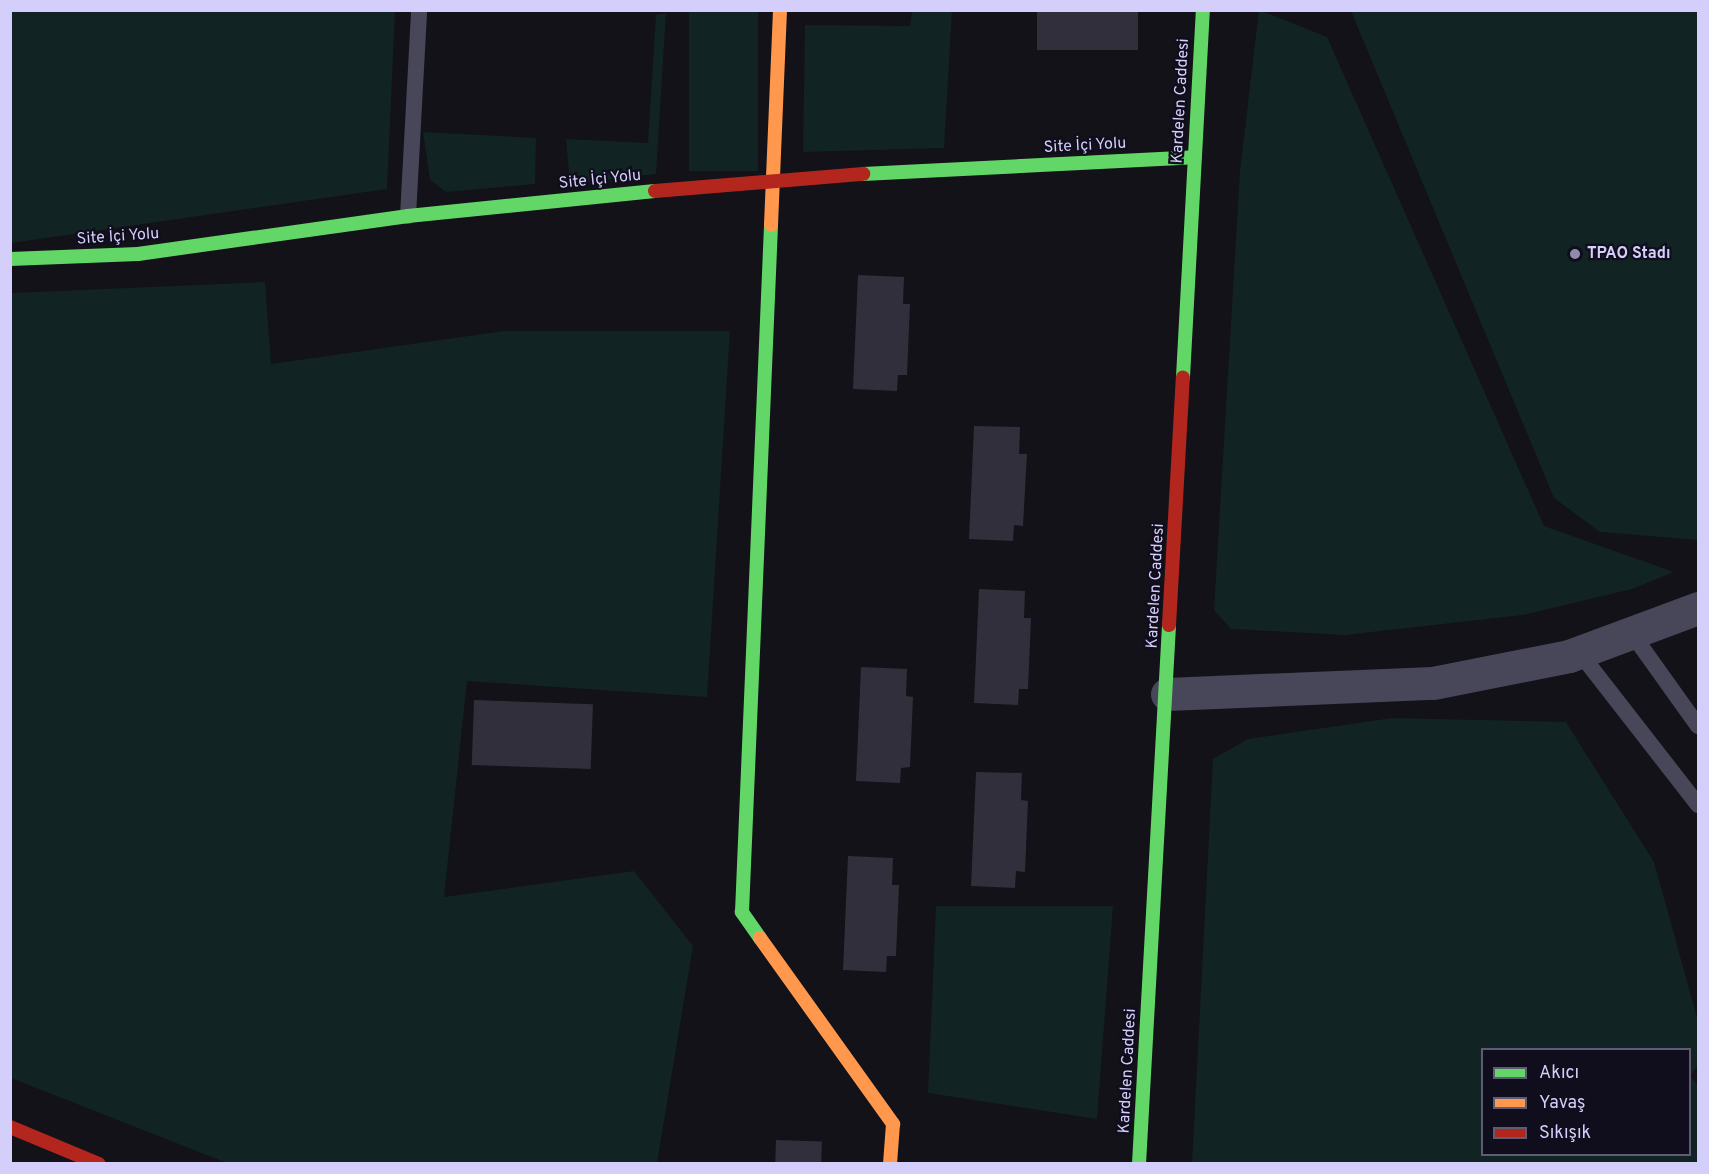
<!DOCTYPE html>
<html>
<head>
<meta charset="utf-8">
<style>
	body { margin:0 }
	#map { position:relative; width:1709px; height:1174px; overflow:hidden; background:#121218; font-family:Overpass,sans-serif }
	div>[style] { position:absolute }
	.green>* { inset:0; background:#112323; transform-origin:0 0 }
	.building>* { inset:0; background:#302f3b; transform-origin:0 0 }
	.lane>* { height:16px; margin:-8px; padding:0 8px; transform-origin:8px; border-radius:8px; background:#484759 }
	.street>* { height:33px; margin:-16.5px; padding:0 16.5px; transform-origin:16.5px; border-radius:16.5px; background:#484759 }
	.fast>* { height:14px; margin:-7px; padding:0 7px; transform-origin:7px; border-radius:7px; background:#63d668 }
	.slow>* { height:14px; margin:-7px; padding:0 7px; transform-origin:7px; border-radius:7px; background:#ff974d }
	.jam>* { height:14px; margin:-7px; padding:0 7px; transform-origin:7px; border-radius:7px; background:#b3261e }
	.dots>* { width:16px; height:16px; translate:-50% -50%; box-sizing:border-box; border:3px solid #100e1c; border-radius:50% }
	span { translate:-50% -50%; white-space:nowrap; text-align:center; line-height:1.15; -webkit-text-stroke:4.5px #100e1c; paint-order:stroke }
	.street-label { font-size:16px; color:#d3cefa }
	.poi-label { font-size:16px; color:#d3cefa; font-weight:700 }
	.left { translate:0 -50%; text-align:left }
	.frame { position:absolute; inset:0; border:12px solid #d3cefa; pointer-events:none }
	.legend { position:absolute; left:1481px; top:1048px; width:210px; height:108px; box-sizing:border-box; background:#100e1c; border:2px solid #5e5b75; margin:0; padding:8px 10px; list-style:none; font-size:18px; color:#d3cefa }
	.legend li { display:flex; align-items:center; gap:12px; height:30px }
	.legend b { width:30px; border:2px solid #5e5b75 }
</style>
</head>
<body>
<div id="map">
	<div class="green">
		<i style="clip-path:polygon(1259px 10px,1327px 37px,1544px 526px,1674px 572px,1632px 589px,1523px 615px,1345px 635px,1231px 629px,1214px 610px,1240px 171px)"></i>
		<i style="clip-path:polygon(10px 11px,395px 11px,387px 189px,11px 243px)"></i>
		<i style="left:689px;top:11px;width:69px;height:160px"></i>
		<i style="clip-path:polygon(912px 11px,952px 11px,944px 148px,803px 152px,805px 25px,910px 26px)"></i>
		<i style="clip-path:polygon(1351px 11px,1698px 11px,1698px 540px,1600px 532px,1554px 498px)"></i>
		<i style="clip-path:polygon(666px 13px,656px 174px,570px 184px,566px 139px,648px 143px,656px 15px)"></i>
		<i style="clip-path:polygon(423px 132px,536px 138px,535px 184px,446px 192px,430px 180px)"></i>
		<i style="clip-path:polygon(265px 282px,271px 364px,504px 331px,730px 331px,707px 697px,467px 681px,444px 897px,634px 871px,693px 946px,657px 1163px,227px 1163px,11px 1078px,11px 293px)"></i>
		<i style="clip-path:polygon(evenodd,1392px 718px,1566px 722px,1654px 862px,1698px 1021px,1698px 1065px,1690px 1076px,1698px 1085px,1698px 1163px,1192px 1163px,1213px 759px,1248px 739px,1392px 718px,1482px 1050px,1690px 1050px,1690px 1154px,1482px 1154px,1482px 1050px)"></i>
		<i style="clip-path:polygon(936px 906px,1113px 906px,1097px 1119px,928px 1093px)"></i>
	</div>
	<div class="building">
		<i style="left:1037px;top:10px;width:101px;height:40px"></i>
		<i style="clip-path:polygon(858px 275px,904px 277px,903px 304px,910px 304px,907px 375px,898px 375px,897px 391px,853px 389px)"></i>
		<i style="clip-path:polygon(974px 426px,1020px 427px,1019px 454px,1027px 454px,1023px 526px,1014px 525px,1013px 541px,969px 539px)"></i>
		<i style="clip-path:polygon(979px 589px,1025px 591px,1024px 618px,1031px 618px,1028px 689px,1019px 689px,1018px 705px,974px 703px)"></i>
		<i style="clip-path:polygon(861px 667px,907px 669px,906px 696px,913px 697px,910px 767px,901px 768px,900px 783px,856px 781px)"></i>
		<i style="left:474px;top:700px;width:119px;height:65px;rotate:2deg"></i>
		<i style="clip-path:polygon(976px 772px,1022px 773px,1021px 800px,1028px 801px,1025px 872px,1016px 871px,1015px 888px,971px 886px)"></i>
		<i style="clip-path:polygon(848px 856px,893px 858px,892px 885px,899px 885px,896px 956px,887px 956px,886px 972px,843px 970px)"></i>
		<i style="left:776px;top:1140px;width:46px;height:24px;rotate:2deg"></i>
	</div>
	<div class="lane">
		<i style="left:408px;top:216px;width:206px;rotate:-86.9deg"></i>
		<i style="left:1633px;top:635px;width:112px;rotate:54.5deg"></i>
		<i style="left:1579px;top:652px;width:194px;rotate:52.1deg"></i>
	</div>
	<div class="street">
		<i style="left:1167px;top:694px;width:266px;rotate:-2.4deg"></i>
		<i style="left:1433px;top:683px;width:139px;rotate:-11.2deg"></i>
		<i style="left:1569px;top:656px;width:138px;rotate:-20.4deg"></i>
	</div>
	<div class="fast">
		<i style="left:863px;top:174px;width:332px;rotate:-2.9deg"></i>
		<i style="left:10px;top:259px;width:128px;rotate:-2.2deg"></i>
		<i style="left:138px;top:254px;width:273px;rotate:-8deg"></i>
		<i style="left:408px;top:216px;width:248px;rotate:-5.8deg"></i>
		<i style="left:1183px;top:377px;width:368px;rotate:-86.9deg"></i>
		<i style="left:760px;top:938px;width:32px;rotate:-125deg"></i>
		<i style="left:742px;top:912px;width:688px;rotate:-87.58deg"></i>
		<i style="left:1139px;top:1164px;width:540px;rotate:-86.81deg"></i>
	</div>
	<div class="slow">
		<i style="left:771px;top:225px;width:215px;rotate:-87.6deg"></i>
		<i style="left:760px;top:938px;width:229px;rotate:54.4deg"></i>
		<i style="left:893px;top:1124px;width:40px;rotate:94.3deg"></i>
	</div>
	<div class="jam">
		<i style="left:655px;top:191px;width:209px;rotate:-4.7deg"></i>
		<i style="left:1169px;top:625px;width:248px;rotate:-86.8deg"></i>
		<i style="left:10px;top:1127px;width:96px;rotate:22.6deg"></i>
	</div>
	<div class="dots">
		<i style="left:1575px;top:254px;background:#8f8cab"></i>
	</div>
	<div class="street-label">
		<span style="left:1181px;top:101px;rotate:-87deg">Kardelen Caddesi</span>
		<span style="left:1085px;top:146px;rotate:-3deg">Site İçi Yolu</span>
		<span style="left:600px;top:180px;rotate:-6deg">Site İçi Yolu</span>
		<span style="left:118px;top:237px;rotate:-4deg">Site İçi Yolu</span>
		<span style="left:1156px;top:586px;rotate:-87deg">Kardelen Caddesi</span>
		<span style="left:1128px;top:1071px;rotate:-87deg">Kardelen Caddesi</span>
	</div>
	<div class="poi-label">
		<span class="left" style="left:1587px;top:254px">TPAO Stadı</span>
	</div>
	<div class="frame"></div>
	<ul class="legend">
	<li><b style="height:8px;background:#63d668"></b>Akıcı</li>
	<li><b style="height:8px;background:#ff974d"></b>Yavaş</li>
	<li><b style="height:8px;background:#b3261e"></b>Sıkışık</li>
	</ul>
</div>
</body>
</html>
